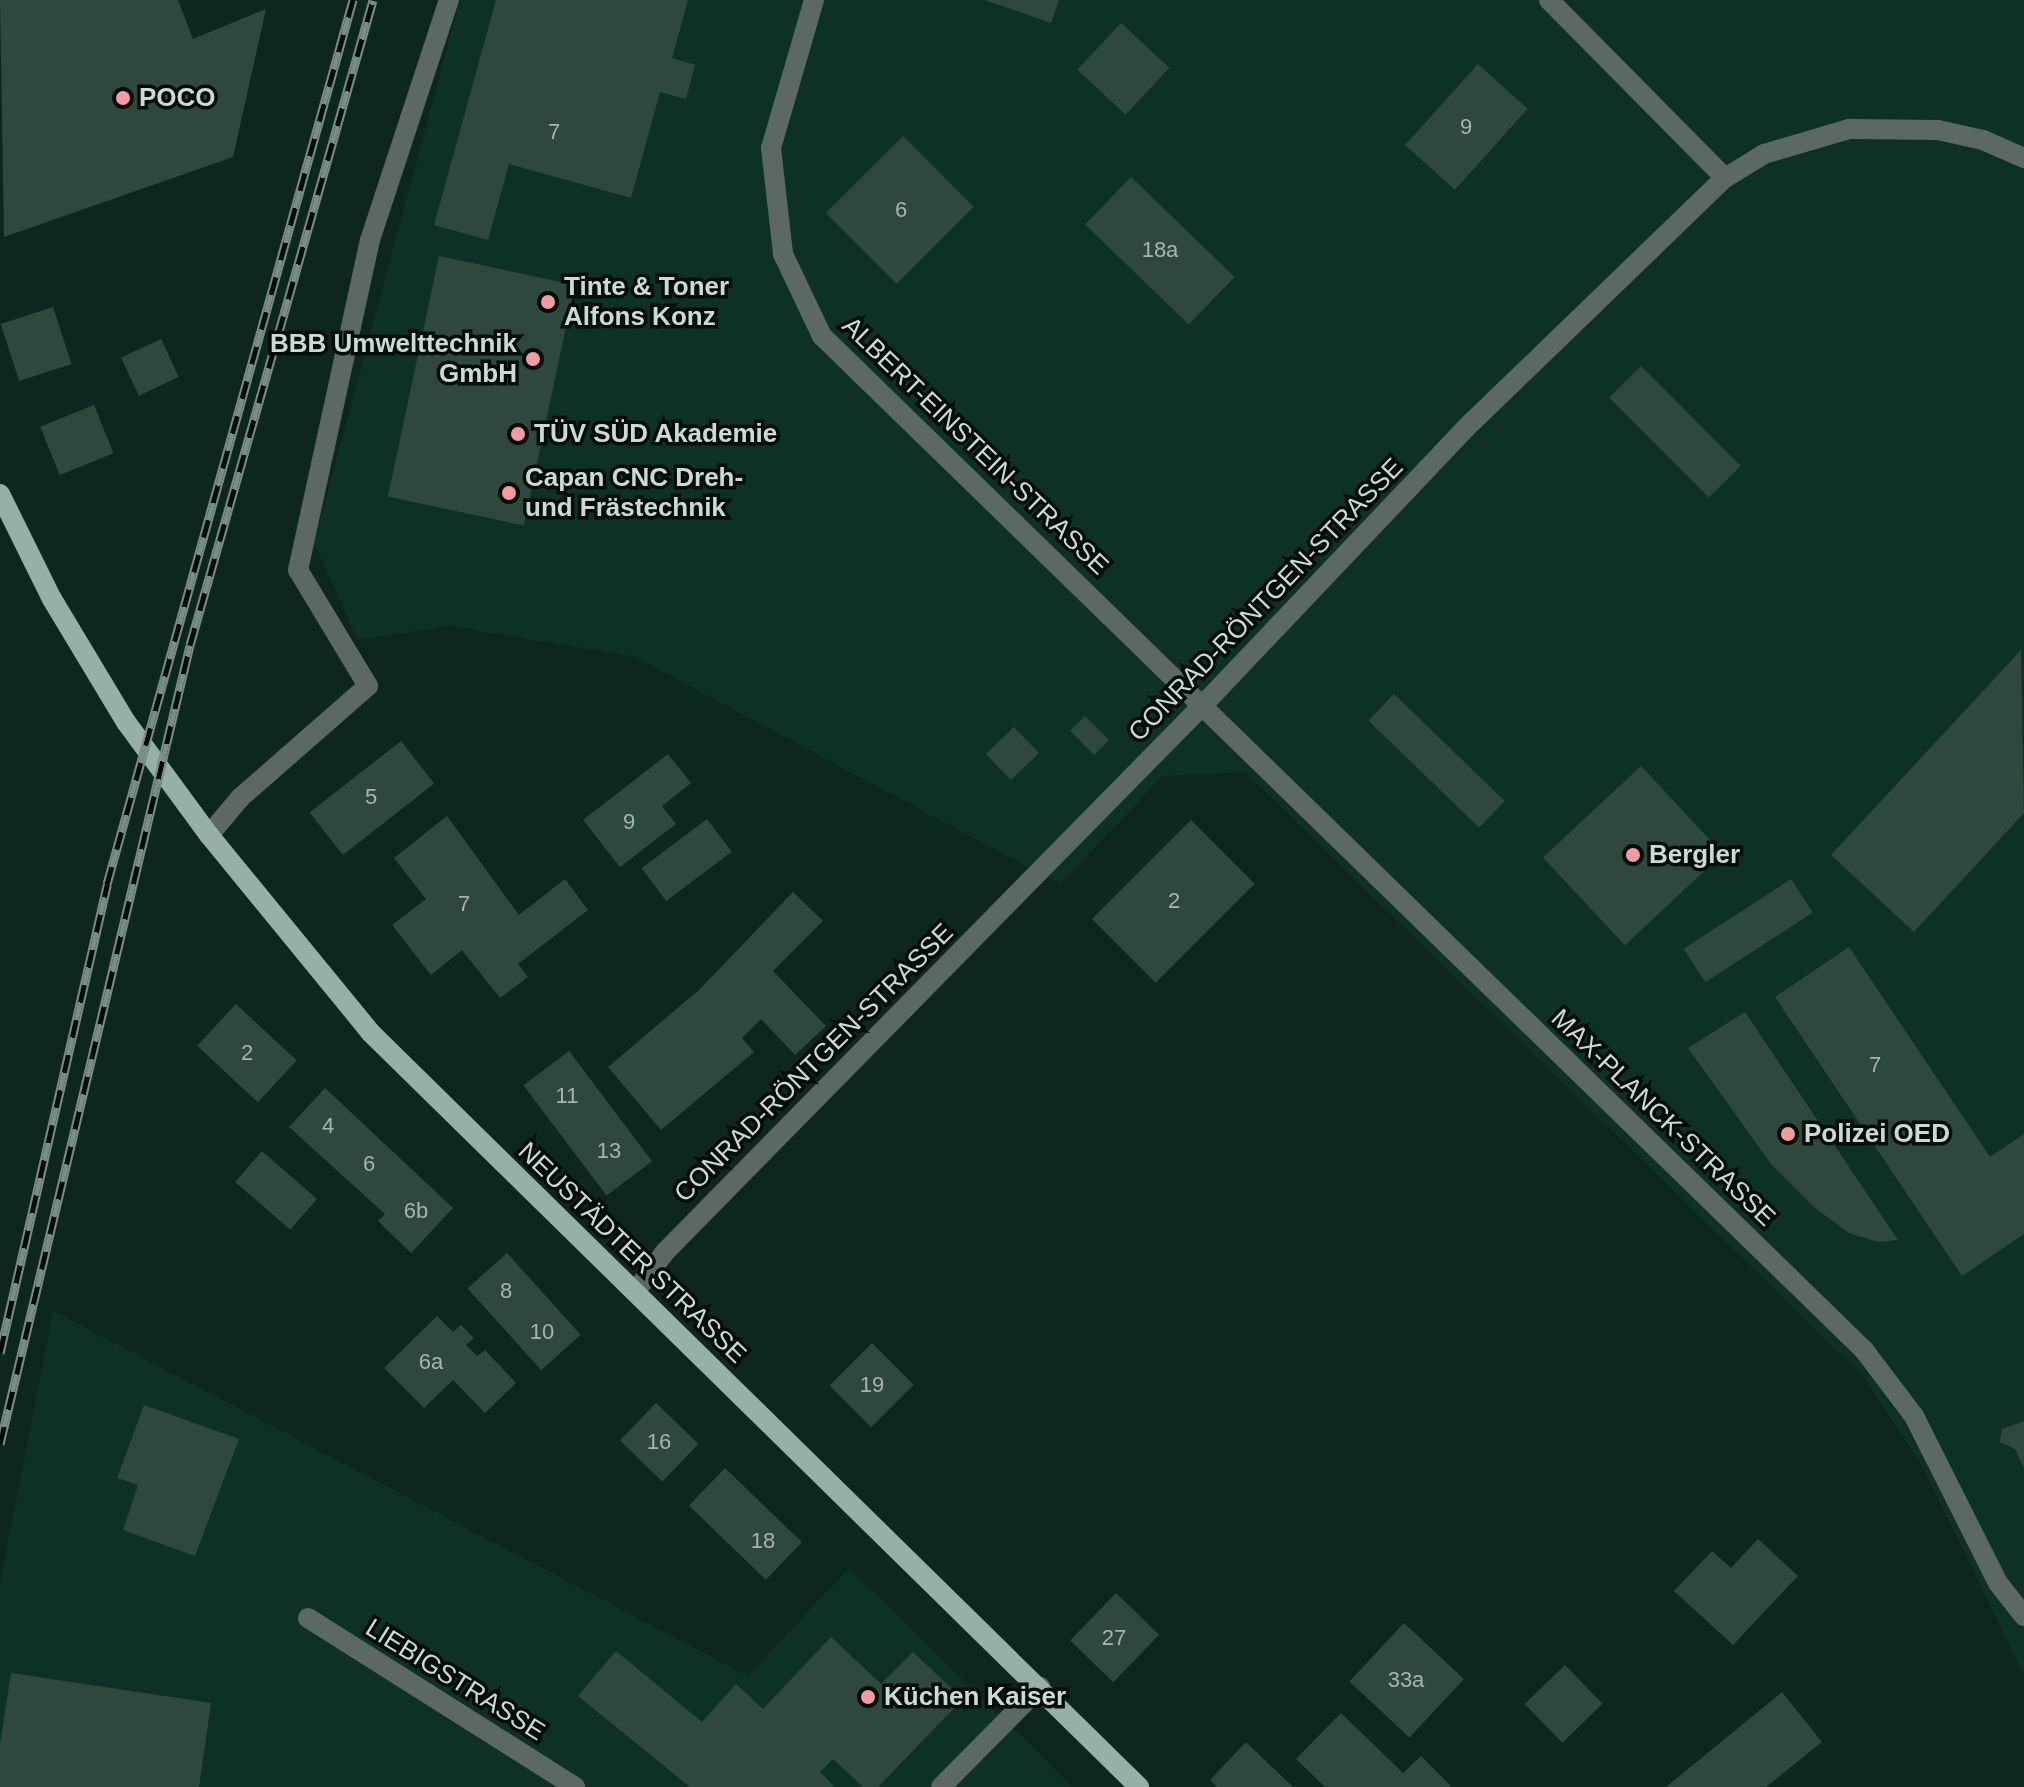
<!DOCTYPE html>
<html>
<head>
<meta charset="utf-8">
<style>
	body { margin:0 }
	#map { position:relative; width:2024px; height:1787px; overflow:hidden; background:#0d271e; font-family:Helvetica,sans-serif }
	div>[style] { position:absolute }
	.built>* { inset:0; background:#0e3126 }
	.building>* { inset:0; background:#2e483e; transform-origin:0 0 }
	.minor>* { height:20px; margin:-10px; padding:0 10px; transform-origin:10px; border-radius:10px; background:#5c6863 }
	.major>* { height:20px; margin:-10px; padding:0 10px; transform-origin:10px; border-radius:10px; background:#97b0a6 }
	.rail>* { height:9px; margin-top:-4.5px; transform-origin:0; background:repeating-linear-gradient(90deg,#040d09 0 18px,#798d85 0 36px); box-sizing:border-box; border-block:2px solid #798d85 }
	.dots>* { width:22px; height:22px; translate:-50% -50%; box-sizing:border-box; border:4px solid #040d09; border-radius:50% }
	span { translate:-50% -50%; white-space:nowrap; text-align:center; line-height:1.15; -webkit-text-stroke:7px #040d09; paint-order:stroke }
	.number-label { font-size:22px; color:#a4b6ae }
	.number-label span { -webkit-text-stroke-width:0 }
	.poi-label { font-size:26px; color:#cbdad3; font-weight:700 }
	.left { translate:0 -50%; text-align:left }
	.right { translate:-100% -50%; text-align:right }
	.street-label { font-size:26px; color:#cbdad3 }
</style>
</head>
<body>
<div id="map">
	<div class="built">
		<i style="clip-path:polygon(460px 0,2024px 0,2024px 1675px,1922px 1466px,1864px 1377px,1245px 772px,1163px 776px,1060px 884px,635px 657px,450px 626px,358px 640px,314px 543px)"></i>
		<i style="clip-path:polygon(53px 1311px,748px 1676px,849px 1568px,1073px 1787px,0 1787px,0 1583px)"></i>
	</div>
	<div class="building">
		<i style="clip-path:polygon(0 0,178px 0,193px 39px,266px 9px,233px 157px,4px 237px)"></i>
		<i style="clip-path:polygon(496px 0,688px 0,672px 58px,695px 65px,686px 99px,660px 92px,631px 198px,509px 164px,488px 240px,434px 225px)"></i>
		<i style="clip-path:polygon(985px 0,1059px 0,1051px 23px)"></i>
		<i style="left:1121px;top:23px;width:66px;height:64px;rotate:43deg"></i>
		<i style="left:1478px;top:64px;width:67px;height:109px;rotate:42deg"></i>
		<i style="left:903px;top:136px;width:100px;height:109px;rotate:45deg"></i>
		<i style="left:1131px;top:177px;width:144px;height:66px;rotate:44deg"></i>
		<i style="left:439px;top:256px;width:139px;height:246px;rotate:12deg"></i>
		<i style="left:53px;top:307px;width:60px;height:55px;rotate:72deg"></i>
		<i style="left:161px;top:339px;width:42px;height:44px;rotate:65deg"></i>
		<i style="left:1641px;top:366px;width:141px;height:45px;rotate:45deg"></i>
		<i style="left:94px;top:405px;width:52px;height:58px;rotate:68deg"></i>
		<i style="clip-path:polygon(2021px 650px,2024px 813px,1914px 932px,1831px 855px)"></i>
		<i style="left:1394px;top:694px;width:154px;height:37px;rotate:44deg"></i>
		<i style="left:1085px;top:716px;width:34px;height:21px;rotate:45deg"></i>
		<i style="left:1014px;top:727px;width:36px;height:39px;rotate:46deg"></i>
		<i style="left:401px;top:741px;width:54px;height:116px;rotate:52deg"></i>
		<i style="clip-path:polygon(668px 754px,691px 783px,662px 806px,676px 824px,620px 867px,583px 820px)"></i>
		<i style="left:1641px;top:766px;width:120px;height:134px;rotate:47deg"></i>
		<i style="clip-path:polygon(447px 816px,519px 915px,565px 879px,588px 910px,518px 964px,528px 977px,500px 998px,462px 950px,431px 975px,392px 925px,426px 899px,394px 858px)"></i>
		<i style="left:707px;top:819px;width:41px;height:82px;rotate:53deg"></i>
		<i style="left:1191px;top:820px;width:90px;height:140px;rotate:45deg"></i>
		<i style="left:1791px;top:879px;width:40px;height:128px;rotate:57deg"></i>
		<i style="clip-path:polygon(793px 892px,823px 921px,773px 971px,826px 1026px,795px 1055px,761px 1019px,742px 1038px,754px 1052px,661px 1130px,608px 1067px,700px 989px)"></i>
		<i style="clip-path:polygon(1849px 947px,1990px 1157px,2024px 1134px,2024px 1234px,1962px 1276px,1775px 997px)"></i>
		<i style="left:236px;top:1004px;width:83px;height:57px;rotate:43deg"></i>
		<i style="clip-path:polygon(1745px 1012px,1898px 1240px,1878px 1242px,1849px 1233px,1815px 1208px,1771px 1164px,1688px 1048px)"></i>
		<i style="left:569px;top:1051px;width:138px;height:57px;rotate:53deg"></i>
		<i style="clip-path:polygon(325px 1088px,453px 1208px,411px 1253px,378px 1221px,385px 1214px,289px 1127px)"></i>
		<i style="left:262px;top:1151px;width:73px;height:41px;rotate:41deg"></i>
		<i style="left:507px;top:1253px;width:110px;height:53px;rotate:48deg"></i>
		<i style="clip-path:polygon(437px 1316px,453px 1332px,461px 1325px,474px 1338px,466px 1345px,477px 1356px,485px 1350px,516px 1383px,485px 1413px,453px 1380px,424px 1408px,384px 1368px)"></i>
		<i style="left:872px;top:1343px;width:59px;height:60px;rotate:45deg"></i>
		<i style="left:656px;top:1403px;width:59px;height:52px;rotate:44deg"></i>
		<i style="clip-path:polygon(144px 1405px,239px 1439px,195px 1556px,123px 1530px,138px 1485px,117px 1478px)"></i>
		<i style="clip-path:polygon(2024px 1421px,2024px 1468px,2015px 1449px,2000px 1442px,2002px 1429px)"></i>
		<i style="left:725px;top:1468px;width:107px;height:52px;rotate:44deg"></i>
		<i style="clip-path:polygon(1758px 1539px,1798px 1576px,1733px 1645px,1674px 1591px,1712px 1551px,1731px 1568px)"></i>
		<i style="left:1116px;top:1593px;width:60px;height:66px;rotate:44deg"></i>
		<i style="left:1404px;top:1623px;width:82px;height:80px;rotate:43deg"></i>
		<i style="clip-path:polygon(831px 1637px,881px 1684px,913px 1652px,963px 1699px,878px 1787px,863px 1787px,833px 1759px,820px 1772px,835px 1787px,690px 1787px,578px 1696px,616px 1651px,702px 1722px,736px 1684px,763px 1709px)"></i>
		<i style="left:1565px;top:1665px;width:54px;height:56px;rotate:46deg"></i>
		<i style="clip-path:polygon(11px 1673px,211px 1703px,199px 1787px,0 1787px,0 1744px)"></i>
		<i style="clip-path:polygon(1782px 1692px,1822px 1742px,1766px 1787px,1666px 1787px)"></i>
		<i style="clip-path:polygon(1341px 1713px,1403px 1773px,1421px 1756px,1452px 1787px,1325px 1787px,1296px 1759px)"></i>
		<i style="clip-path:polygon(1246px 1742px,1293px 1787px,1217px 1787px,1210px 1780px)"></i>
	</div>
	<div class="minor">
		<i style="left:814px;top:0;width:154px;rotate:106.2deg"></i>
		<i style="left:771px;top:148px;width:107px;rotate:83.5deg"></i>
		<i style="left:783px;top:254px;width:91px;rotate:64.6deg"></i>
		<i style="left:822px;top:336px;width:1454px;rotate:44.22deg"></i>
		<i style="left:1864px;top:1350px;width:83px;rotate:52.9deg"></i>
		<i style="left:1914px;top:1416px;width:187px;rotate:63.3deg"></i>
		<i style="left:1998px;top:1583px;width:42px;rotate:51.8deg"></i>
		<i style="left:1549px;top:0;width:250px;rotate:45.3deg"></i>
		<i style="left:209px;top:835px;width:48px;rotate:-50deg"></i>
		<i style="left:240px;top:798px;width:170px;rotate:-41.2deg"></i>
		<i style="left:368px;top:686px;width:135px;rotate:-121.1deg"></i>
		<i style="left:298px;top:570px;width:338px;rotate:-77.7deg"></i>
		<i style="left:370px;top:240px;width:253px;rotate:-71.8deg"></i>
		<i style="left:635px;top:1292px;width:50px;rotate:-53.1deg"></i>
		<i style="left:665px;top:1252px;width:767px;rotate:-45.48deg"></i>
		<i style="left:1203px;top:705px;width:390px;rotate:-46.5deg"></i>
		<i style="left:1472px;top:422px;width:351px;rotate:-44deg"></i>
		<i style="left:1725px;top:178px;width:46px;rotate:-31.6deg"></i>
		<i style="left:1764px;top:154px;width:89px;rotate:-16.4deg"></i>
		<i style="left:1849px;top:129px;width:89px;rotate:0.6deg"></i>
		<i style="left:1938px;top:130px;width:46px;rotate:12.5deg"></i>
		<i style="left:1983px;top:140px;width:45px;rotate:23.7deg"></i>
		<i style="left:308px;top:1618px;width:316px;rotate:32.3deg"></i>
		<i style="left:941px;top:1787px;width:141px;rotate:-45.3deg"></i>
	</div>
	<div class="major">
		<i style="left:0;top:494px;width:117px;rotate:63.7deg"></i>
		<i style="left:52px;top:599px;width:144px;rotate:59deg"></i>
		<i style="left:126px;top:722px;width:140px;rotate:53.7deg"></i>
		<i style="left:209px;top:835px;width:254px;rotate:50.7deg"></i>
		<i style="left:370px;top:1032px;width:1078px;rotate:44.47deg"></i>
	</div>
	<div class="rail">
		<i style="left:0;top:1353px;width:481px;rotate:-77.1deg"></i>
		<i style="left:107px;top:884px;width:918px;rotate:-74.45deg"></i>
		<i style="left:0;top:1444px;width:821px;rotate:-76.62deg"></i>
		<i style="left:190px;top:645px;width:670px;rotate:-74.16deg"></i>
	</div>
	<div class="dots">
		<i style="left:123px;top:98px;background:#f49aa3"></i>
		<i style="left:548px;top:302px;background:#f49aa3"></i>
		<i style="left:533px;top:359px;background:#f49aa3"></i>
		<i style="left:518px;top:434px;background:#f49aa3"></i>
		<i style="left:509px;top:493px;background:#f49aa3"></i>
		<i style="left:1633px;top:855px;background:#f49aa3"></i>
		<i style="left:1788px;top:1134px;background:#f49aa3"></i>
		<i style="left:868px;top:1697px;background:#f49aa3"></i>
	</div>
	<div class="number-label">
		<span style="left:1466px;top:127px">9</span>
		<span style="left:554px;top:132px">7</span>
		<span style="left:901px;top:210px">6</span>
		<span style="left:1160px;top:250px">18a</span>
		<span style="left:371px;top:797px">5</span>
		<span style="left:629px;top:822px">9</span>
		<span style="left:1174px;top:901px">2</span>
		<span style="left:464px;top:904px">7</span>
		<span style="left:247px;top:1053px">2</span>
		<span style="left:1875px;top:1065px">7</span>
		<span style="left:567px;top:1096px">11</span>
		<span style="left:328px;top:1126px">4</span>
		<span style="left:609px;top:1151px">13</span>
		<span style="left:369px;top:1164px">6</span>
		<span style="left:416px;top:1211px">6b</span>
		<span style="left:506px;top:1291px">8</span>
		<span style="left:542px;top:1332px">10</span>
		<span style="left:431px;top:1362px">6a</span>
		<span style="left:872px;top:1385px">19</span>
		<span style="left:659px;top:1442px">16</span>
		<span style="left:763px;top:1541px">18</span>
		<span style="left:1114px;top:1638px">27</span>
		<span style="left:1406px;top:1680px">33a</span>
	</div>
	<div class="poi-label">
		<span class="left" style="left:139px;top:98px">POCO</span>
		<span class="left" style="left:564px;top:302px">Tinte &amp; Toner<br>Alfons Konz</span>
		<span class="right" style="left:517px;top:359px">BBB Umwelttechnik<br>GmbH</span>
		<span class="left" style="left:534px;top:434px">TÜV SÜD Akademie</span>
		<span class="left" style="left:525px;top:493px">Capan CNC Dreh-<br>und Frästechnik</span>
		<span class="left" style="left:1649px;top:855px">Bergler</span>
		<span class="left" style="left:1804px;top:1134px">Polizei OED</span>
		<span class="left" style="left:884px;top:1697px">Küchen Kaiser</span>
	</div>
	<div class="street-label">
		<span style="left:975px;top:446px;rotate:44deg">ALBERT-EINSTEIN-STRASSE</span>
		<span style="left:1266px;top:600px;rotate:-46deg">CONRAD-RÖNTGEN-STRASSE</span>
		<span style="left:814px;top:1063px;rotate:-45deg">CONRAD-RÖNTGEN-STRASSE</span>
		<span style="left:1663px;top:1118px;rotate:44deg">MAX-PLANCK-STRASSE</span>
		<span style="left:632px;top:1253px;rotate:44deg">NEUSTÄDTER STRASSE</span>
		<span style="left:455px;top:1680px;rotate:32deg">LIEBIGSTRASSE</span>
	</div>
</div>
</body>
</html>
